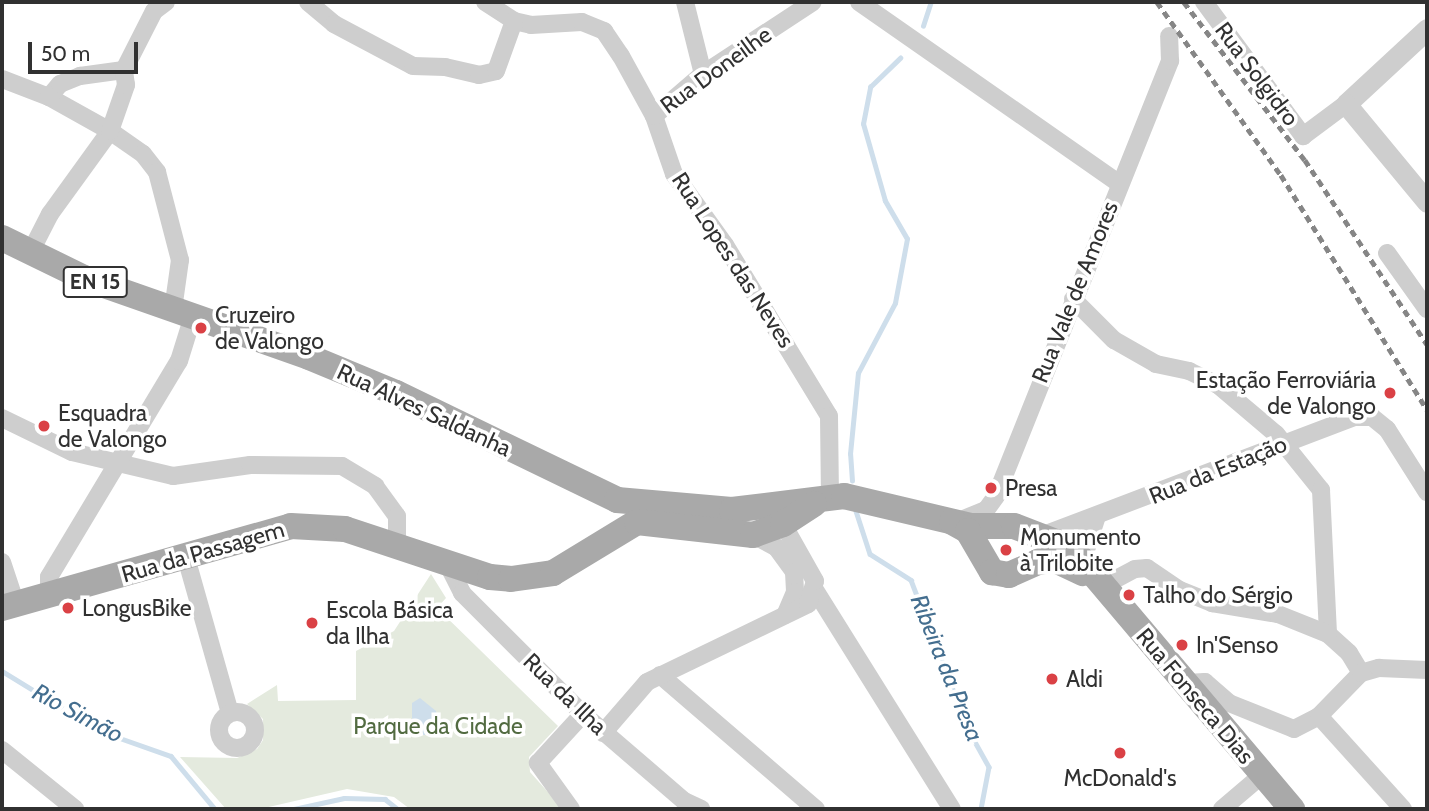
<!DOCTYPE html>
<html>
<head>
<meta charset="utf-8">
<style>
	body { margin:0 }
	#map { position:relative; width:1429px; height:811px; overflow:hidden; background:#fff; font-family:Cabin,sans-serif }
	div>[style] { position:absolute }
	.green>* { inset:0; background:#e4eade }
	.water>* { inset:0; background:#cedeeb }
	.stream>* { height:4.5px; margin:-2.25px; padding:0 2.25px; transform-origin:2.25px; border-radius:2.25px; background:#cedeeb }
	.minor>* { height:18px; margin:-9px; padding:0 9px; transform-origin:9px; border-radius:9px; background:#cecece }
	.minor>.ring { margin:-9px; padding:0; box-sizing:content-box; background:none; border:18px solid #cecece; border-radius:50% }
	.tertiary>* { height:21px; margin:-10.5px; padding:0 10.5px; transform-origin:10.5px; border-radius:10.5px; background:#cecece }
	.primary>* { height:26px; margin:-13px; padding:0 13px; transform-origin:13px; border-radius:13px; background:#a9a9a9 }
	.rail>* { height:4.5px; margin-top:-2.25px; transform-origin:0; background:repeating-linear-gradient(90deg,#868686 0 7px,transparent 0 12px) }
	.dots>* { width:19px; height:19px; translate:-50% -50%; box-sizing:border-box; border:4px solid #fff; border-radius:50% }
	span { translate:-50% -50%; white-space:nowrap; text-align:center; line-height:1.15; -webkit-text-stroke:7px #fff; paint-order:stroke }
	.shield-label span { padding:2px 5px; background:#fff; border:2px solid; border-radius:5px; -webkit-text-stroke-width:0 }
	.shield-label { font-size:21px; color:#313131; font-weight:700 }
	.street-label { font-size:23px; color:#313131 }
	.poi-label { font-size:23px; color:#313131 }
	.left { translate:0 -50%; text-align:left }
	.right { translate:-100% -50%; text-align:right }
	.park-label { font-size:23px; color:#526b41 }
	.water-label { font-size:24px; color:#446e8f; font-style:italic }
	.frame { position:absolute; inset:0; border:4px solid #313131; pointer-events:none }
	.scale { position:absolute; left:28px; top:42px; width:110px; height:32px; box-sizing:border-box; border:4px solid #313131; border-top:0; padding-left:9px; font-size:21px; line-height:24px; white-space:nowrap; color:#313131; -webkit-text-stroke:5px #fff; paint-order:stroke }
</style>
</head>
<body>
<div id="map">
	<div class="green">
		<i style="clip-path:polygon(431px 574px,446px 598px,437px 608px,558px 726px,529px 757px,530px 772px,563px 809px,410px 809px,394px 797px,347px 789px,260px 809px,226px 809px,180px 757px,237px 758px,257px 749px,263px 740px,263px 719px,247px 704px,277px 685px,278px 701px,356px 700px,356px 651px,394px 631px)"></i>
	</div>
	<div class="water">
		<i style="clip-path:polygon(420px 698px,436px 711px,438px 724px,432px 735px,420px 735px,412px 727px,412px 703px)"></i>
	</div>
	<div class="stream">
		<i style="left:923px;top:26px;width:25px;rotate:-72deg"></i>
		<i style="left:852px;top:481px;width:27px;rotate:-94deg"></i>
		<i style="left:850px;top:454px;width:81px;rotate:-84.4deg"></i>
		<i style="left:858px;top:373px;width:79px;rotate:-62.1deg"></i>
		<i style="left:895px;top:303px;width:65px;rotate:-79.4deg"></i>
		<i style="left:907px;top:239px;width:44px;rotate:-120.1deg"></i>
		<i style="left:885px;top:201px;width:80px;rotate:-105.9deg"></i>
		<i style="left:863px;top:124px;width:38px;rotate:-79deg"></i>
		<i style="left:870px;top:87px;width:42px;rotate:-44deg"></i>
		<i style="left:855px;top:508px;width:48px;rotate:71.9deg"></i>
		<i style="left:870px;top:554px;width:49px;rotate:32.4deg"></i>
		<i style="left:911px;top:580px;width:162px;rotate:69deg"></i>
		<i style="left:969px;top:731px;width:41px;rotate:60.9deg"></i>
		<i style="left:989px;top:767px;width:43px;rotate:100.8deg"></i>
		<i style="left:2px;top:671px;width:115px;rotate:31.5deg"></i>
		<i style="left:100px;top:731px;width:75px;rotate:19.4deg"></i>
		<i style="left:171px;top:756px;width:69px;rotate:50.3deg"></i>
		<i style="left:294px;top:809px;width:51px;rotate:-12.4deg"></i>
		<i style="left:344px;top:798px;width:41px;rotate:1.4deg"></i>
		<i style="left:385px;top:799px;width:16px;rotate:38deg"></i>
	</div>
	<div class="minor">
		<i style="left:308px;top:2px;width:34px;rotate:40deg"></i>
		<i style="left:334px;top:24px;width:89px;rotate:28deg"></i>
		<i style="left:413px;top:66px;width:32px;rotate:2deg"></i>
		<i style="left:445px;top:67px;width:35px;rotate:13deg"></i>
		<i style="left:479px;top:75px;width:17px;rotate:-13deg"></i>
		<i style="left:496px;top:71px;width:53px;rotate:-70.2deg"></i>
		<i style="left:485px;top:2px;width:35px;rotate:33deg"></i>
		<i style="left:514px;top:21px;width:17px;rotate:13deg"></i>
		<i style="left:531px;top:25px;width:51px;rotate:-3.4deg"></i>
		<i style="left:582px;top:22px;width:24px;rotate:22deg"></i>
		<i style="left:604px;top:31px;width:30px;rotate:56deg"></i>
		<i style="left:621px;top:56px;width:68px;rotate:61.2deg"></i>
		<i style="left:654px;top:116px;width:61px;rotate:71deg"></i>
		<i style="left:674px;top:174px;width:87px;rotate:54.3deg"></i>
		<i style="left:725px;top:245px;width:200px;rotate:58.7deg"></i>
		<i style="left:829px;top:416px;width:81px;rotate:89.3deg"></i>
		<i style="left:685px;top:2px;width:74px;rotate:76deg"></i>
		<i style="left:859px;top:2px;width:316px;rotate:34.9deg"></i>
		<i style="left:1204px;top:2px;width:167px;rotate:53.5deg"></i>
		<i style="left:1303px;top:136px;width:54px;rotate:-36.7deg"></i>
		<i style="left:2px;top:79px;width:50px;rotate:21deg"></i>
		<i style="left:49px;top:97px;width:70px;rotate:29.1deg"></i>
		<i style="left:110px;top:131px;width:40px;rotate:34.9deg"></i>
		<i style="left:143px;top:154px;width:23px;rotate:52deg"></i>
		<i style="left:157px;top:172px;width:91px;rotate:75.4deg"></i>
		<i style="left:180px;top:260px;width:50px;rotate:98deg"></i>
		<i style="left:49px;top:97px;width:17px;rotate:-50deg"></i>
		<i style="left:60px;top:84px;width:22px;rotate:-22deg"></i>
		<i style="left:80px;top:76px;width:44px;rotate:-7.8deg"></i>
		<i style="left:654px;top:116px;width:65px;rotate:-40.6deg"></i>
		<i style="left:703px;top:74px;width:131px;rotate:-33.2deg"></i>
		<i style="left:30px;top:253px;width:44px;rotate:-62.9deg"></i>
		<i style="left:50px;top:214px;width:102px;rotate:-54.1deg"></i>
		<i style="left:110px;top:131px;width:49px;rotate:-70.8deg"></i>
		<i style="left:126px;top:85px;width:15px;rotate:-98deg"></i>
		<i style="left:124px;top:70px;width:66px;rotate:-63deg"></i>
		<i style="left:154px;top:11px;width:15px;rotate:-37deg"></i>
		<i style="left:1387px;top:253px;width:69px;rotate:54.5deg"></i>
		<i style="left:1073px;top:299px;width:58px;rotate:45deg"></i>
		<i style="left:1114px;top:340px;width:48px;rotate:29.7deg"></i>
		<i style="left:1156px;top:364px;width:34px;rotate:12deg"></i>
		<i style="left:1189px;top:371px;width:32px;rotate:26deg"></i>
		<i style="left:1218px;top:385px;width:76px;rotate:40.2deg"></i>
		<i style="left:1276px;top:434px;width:72px;rotate:51.2deg"></i>
		<i style="left:1321px;top:490px;width:144px;rotate:87.2deg"></i>
		<i style="left:1328px;top:634px;width:28px;rotate:42deg"></i>
		<i style="left:1349px;top:653px;width:23px;rotate:59deg"></i>
		<i style="left:2px;top:418px;width:78px;rotate:25.9deg"></i>
		<i style="left:72px;top:452px;width:104px;rotate:13.4deg"></i>
		<i style="left:173px;top:476px;width:78px;rotate:-8.1deg"></i>
		<i style="left:250px;top:465px;width:92px;rotate:0.6deg"></i>
		<i style="left:342px;top:466px;width:39px;rotate:31deg"></i>
		<i style="left:375px;top:486px;width:37px;rotate:54deg"></i>
		<i style="left:397px;top:516px;width:28px;rotate:90deg"></i>
		<i style="left:961px;top:520px;width:27px;rotate:-22deg"></i>
		<i style="left:986px;top:510px;width:17px;rotate:-54deg"></i>
		<i style="left:996px;top:496px;width:469px;rotate:-68.2deg"></i>
		<i style="left:1170px;top:61px;width:25px;rotate:-92deg"></i>
		<i style="left:753px;top:535px;width:26px;rotate:28deg"></i>
		<i style="left:776px;top:547px;width:31px;rotate:54deg"></i>
		<i style="left:794px;top:572px;width:20px;rotate:87deg"></i>
		<i style="left:795px;top:592px;width:25px;rotate:113deg"></i>
		<i style="left:1041px;top:536px;width:335px;rotate:-20.8deg"></i>
		<i style="left:1354px;top:417px;width:18px"></i>
		<i style="left:1372px;top:417px;width:19px;rotate:39deg"></i>
		<i style="left:1387px;top:429px;width:75px;rotate:57.6deg"></i>
		<i style="left:185px;top:554px;width:165px;rotate:74.2deg"></i>
		<i style="left:1072px;top:560px;width:15px;rotate:-28deg"></i>
		<i style="left:1085px;top:553px;width:36px;rotate:-72deg"></i>
		<i style="left:2px;top:562px;width:44px;rotate:71.6deg"></i>
		<i style="left:447px;top:563px;width:34px;rotate:63deg"></i>
		<i style="left:462px;top:593px;width:171px;rotate:45deg"></i>
		<i style="left:583px;top:714px;width:133px;rotate:40.7deg"></i>
		<i style="left:684px;top:801px;width:19px;rotate:25deg"></i>
		<i style="left:1101px;top:587px;width:38px;rotate:-28deg"></i>
		<i style="left:1135px;top:569px;width:12px;rotate:-5deg"></i>
		<i style="left:1147px;top:568px;width:40px;rotate:34deg"></i>
		<i style="left:1180px;top:590px;width:35px;rotate:22deg"></i>
		<i style="left:1212px;top:603px;width:67px;rotate:9.5deg"></i>
		<i style="left:1278px;top:614px;width:54px;rotate:21.8deg"></i>
		<i style="left:815px;top:590px;width:258px;rotate:58deg"></i>
		<i style="left:49px;top:596px;width:19px;rotate:-90deg"></i>
		<i style="left:49px;top:577px;width:252px;rotate:-59deg"></i>
		<i style="left:179px;top:361px;width:47px;rotate:-72.7deg"></i>
		<i style="left:660px;top:675px;width:206px;rotate:40.7deg"></i>
		<i style="left:1186px;top:683px;width:19px;rotate:-3deg"></i>
		<i style="left:1205px;top:682px;width:32px;rotate:41deg"></i>
		<i style="left:1229px;top:703px;width:70px;rotate:21.8deg"></i>
		<i style="left:1294px;top:729px;width:28px;rotate:-27deg"></i>
		<i style="left:1319px;top:716px;width:60px;rotate:-45.7deg"></i>
		<i style="left:1361px;top:673px;width:19px;rotate:-16deg"></i>
		<i style="left:1379px;top:668px;width:48px;rotate:2.4deg"></i>
		<i class="ring" style="left:219px;top:712px;width:18px;height:18px"></i>
		<i style="left:1319px;top:716px;width:125px;rotate:47.9deg"></i>
		<i style="left:603px;top:733px;width:67px;rotate:-49.2deg"></i>
		<i style="left:647px;top:682px;width:179px;rotate:-25.8deg"></i>
		<i style="left:808px;top:604px;width:24px;rotate:-73deg"></i>
		<i style="left:815px;top:581px;width:65px;rotate:-119.3deg"></i>
		<i style="left:2px;top:750px;width:94px;rotate:38.9deg"></i>
		<i style="left:571px;top:809px;width:57px;rotate:-125.7deg"></i>
		<i style="left:538px;top:763px;width:67px;rotate:-47.4deg"></i>
		<i style="left:1222px;top:809px;width:52px;rotate:-40.4deg"></i>
	</div>
	<div class="tertiary">
		<i style="left:1427px;top:29px;width:110px;rotate:137.2deg"></i>
		<i style="left:1346px;top:104px;width:127px;rotate:50.4deg"></i>
	</div>
	<div class="primary">
		<i style="left:2px;top:238px;width:91px;rotate:26deg"></i>
		<i style="left:84px;top:278px;width:238px;rotate:19.3deg"></i>
		<i style="left:309px;top:357px;width:94px;rotate:22.5deg"></i>
		<i style="left:396px;top:393px;width:246px;rotate:25.8deg"></i>
		<i style="left:617px;top:500px;width:115px;rotate:5deg"></i>
		<i style="left:732px;top:510px;width:113px;rotate:-7.1deg"></i>
		<i style="left:844px;top:496px;width:130px;rotate:13.3deg"></i>
		<i style="left:971px;top:526px;width:43px"></i>
		<i style="left:1014px;top:526px;width:45px;rotate:20.9deg"></i>
		<i style="left:1056px;top:542px;width:29px;rotate:34deg"></i>
		<i style="left:1080px;top:558px;width:329px;rotate:49.8deg"></i>
		<i style="left:952px;top:522px;width:18px;rotate:29deg"></i>
		<i style="left:968px;top:531px;width:48px;rotate:59.7deg"></i>
		<i style="left:992px;top:572px;width:17px;rotate:10deg"></i>
		<i style="left:1009px;top:575px;width:32px;rotate:-24deg"></i>
		<i style="left:1038px;top:562px;width:17px;rotate:-7deg"></i>
		<i style="left:1055px;top:560px;width:31px;rotate:25deg"></i>
		<i style="left:2px;top:608px;width:300px;rotate:-15.8deg"></i>
		<i style="left:291px;top:526px;width:54px;rotate:3.2deg"></i>
		<i style="left:345px;top:529px;width:153px;rotate:18.3deg"></i>
		<i style="left:490px;top:577px;width:21px;rotate:5deg"></i>
		<i style="left:511px;top:579px;width:42px;rotate:-8.1deg"></i>
		<i style="left:553px;top:573px;width:98px;rotate:-31.3deg"></i>
		<i style="left:637px;top:522px;width:117px;rotate:6.4deg"></i>
		<i style="left:753px;top:535px;width:32px;rotate:-20deg"></i>
		<i style="left:783px;top:524px;width:37px;rotate:-33deg"></i>
	</div>
	<div class="rail">
		<i style="left:1157px;top:2px;width:213px;rotate:54.4deg"></i>
		<i style="left:1281px;top:175px;width:277px;rotate:58.1deg"></i>
		<i style="left:1184px;top:2px;width:199px;rotate:52.6deg"></i>
		<i style="left:1305px;top:160px;width:221px;rotate:56.5deg"></i>
	</div>
	<div class="dots">
		<i style="left:201px;top:328px;background:#da4145"></i>
		<i style="left:1390px;top:393px;background:#da4145"></i>
		<i style="left:44px;top:426px;background:#da4145"></i>
		<i style="left:991px;top:488px;background:#da4145"></i>
		<i style="left:1006px;top:550px;background:#da4145"></i>
		<i style="left:1129px;top:595px;background:#da4145"></i>
		<i style="left:68px;top:608px;background:#da4145"></i>
		<i style="left:312px;top:623px;background:#da4145"></i>
		<i style="left:1182px;top:645px;background:#da4145"></i>
		<i style="left:1052px;top:679px;background:#da4145"></i>
		<i style="left:1120px;top:753px;background:#da4145"></i>
	</div>
	<div class="shield-label">
		<span style="left:95px;top:282px">EN 15</span>
	</div>
	<div class="street-label">
		<span style="left:716px;top:70px;rotate:-36deg">Rua Doneilhe</span>
		<span style="left:1257px;top:74px;rotate:53deg">Rua Solgidro</span>
		<span style="left:733px;top:260px;rotate:57deg">Rua Lopes das Neves</span>
		<span style="left:1075px;top:292px;rotate:-68deg">Rua Vale de Amores</span>
		<span style="left:424px;top:410px;rotate:25deg">Rua Alves Saldanha</span>
		<span style="left:1218px;top:470px;rotate:-22deg">Rua da Estação</span>
		<span style="left:203px;top:552px;rotate:-16deg">Rua da Passagem</span>
		<span style="left:565px;top:694px;rotate:44deg">Rua da Ilha</span>
		<span style="left:1195px;top:696px;rotate:50deg">Rua Fonseca Dias</span>
	</div>
	<div class="poi-label">
		<span class="left" style="left:215px;top:328px">Cruzeiro<br>de Valongo</span>
		<span class="right" style="left:1376px;top:393px">Estação Ferroviária<br>de Valongo</span>
		<span class="left" style="left:58px;top:426px">Esquadra<br>de Valongo</span>
		<span class="left" style="left:1005px;top:488px">Presa</span>
		<span class="left" style="left:1020px;top:550px">Monumento<br>à Trilobite</span>
		<span class="left" style="left:1143px;top:595px">Talho do Sérgio</span>
		<span class="left" style="left:82px;top:608px">LongusBike</span>
		<span class="left" style="left:326px;top:623px">Escola Básica<br>da Ilha</span>
		<span class="left" style="left:1196px;top:645px">In'Senso</span>
		<span class="left" style="left:1066px;top:679px">Aldi</span>
		<span style="left:1120px;top:778px">McDonald's</span>
	</div>
	<div class="park-label">
		<span style="left:438px;top:726px">Parque da Cidade</span>
	</div>
	<div class="water-label">
		<span style="left:947px;top:668px;rotate:68deg">Ribeira da Presa</span>
		<span style="left:78px;top:713px;rotate:28deg">Rio Simão</span>
	</div>
	<div class="frame"></div>
	<div class="scale">50 m</div>
</div>
</body>
</html>
